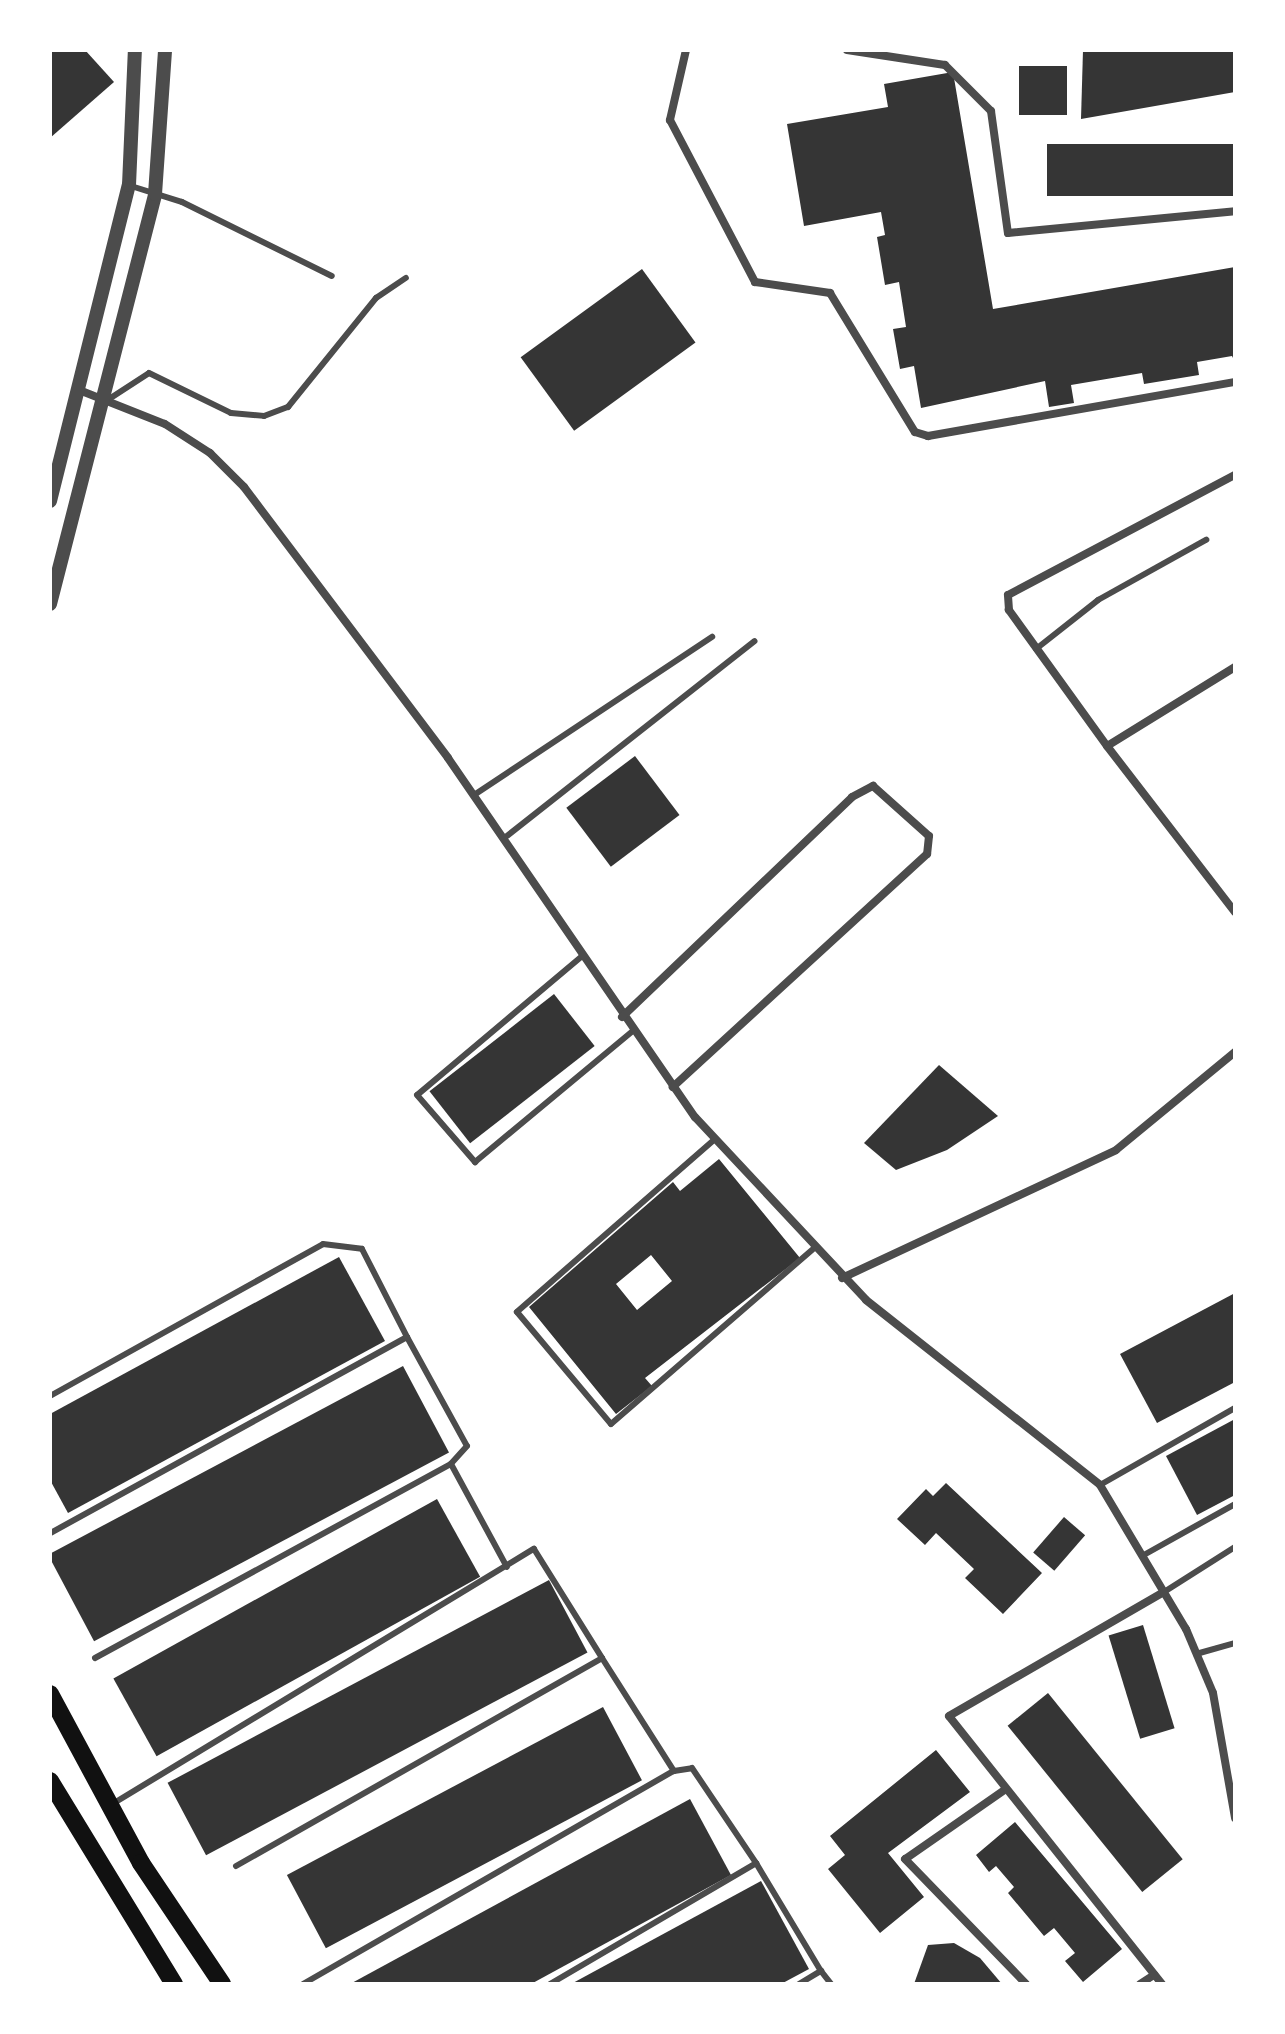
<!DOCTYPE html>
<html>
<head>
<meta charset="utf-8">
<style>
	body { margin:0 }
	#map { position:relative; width:1285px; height:2034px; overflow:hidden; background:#fff; font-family:Cabin,sans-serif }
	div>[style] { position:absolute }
	.building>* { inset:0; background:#353535; transform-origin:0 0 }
	.service>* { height:6px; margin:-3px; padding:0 3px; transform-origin:3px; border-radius:3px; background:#4c4c4c }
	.minor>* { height:8px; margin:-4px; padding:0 4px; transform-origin:4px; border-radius:4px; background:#4c4c4c }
	.tertiary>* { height:14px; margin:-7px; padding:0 7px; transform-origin:7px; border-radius:7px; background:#4c4c4c }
	.primary>* { height:18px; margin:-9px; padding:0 9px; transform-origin:9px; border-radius:9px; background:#111 }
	span { translate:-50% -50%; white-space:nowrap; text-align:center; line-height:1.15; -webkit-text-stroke:8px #fff; paint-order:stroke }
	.frame { position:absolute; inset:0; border:52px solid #fff; pointer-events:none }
</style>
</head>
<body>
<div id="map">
	<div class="building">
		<i style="clip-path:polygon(50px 50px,85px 50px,114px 82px,50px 138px)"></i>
		<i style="clip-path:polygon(1083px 50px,1235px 50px,1235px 92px,1081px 119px)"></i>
		<i style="left:1019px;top:66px;width:48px;height:49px"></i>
		<i style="clip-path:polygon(953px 72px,993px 309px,1235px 267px,1235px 362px,1232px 356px,1197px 362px,1199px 375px,1144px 384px,1142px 373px,1071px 385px,1074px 403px,1049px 407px,1045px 381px,921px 408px,914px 366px,900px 369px,893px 329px,906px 327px,899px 282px,885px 285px,877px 237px,885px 235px,881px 212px,804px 226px,787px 124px,888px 107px,884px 84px)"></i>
		<i style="left:1235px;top:144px;width:52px;height:188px;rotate:90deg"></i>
		<i style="left:642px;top:269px;width:91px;height:150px;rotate:54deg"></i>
		<i style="left:635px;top:756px;width:74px;height:86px;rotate:53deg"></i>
		<i style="left:554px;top:994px;width:66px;height:158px;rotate:52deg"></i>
		<i style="clip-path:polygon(939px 1065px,998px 1116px,947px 1150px,896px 1170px,864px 1143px)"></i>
		<i style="clip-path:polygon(evenodd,719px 1159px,800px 1258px,645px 1378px,652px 1386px,616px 1414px,529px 1307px,673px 1182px,680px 1191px,719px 1159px,651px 1255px,672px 1281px,637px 1310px,616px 1284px,651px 1255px)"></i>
		<i style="clip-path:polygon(339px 1257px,385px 1341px,68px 1513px,50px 1480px,50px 1414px)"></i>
		<i style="clip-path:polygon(1235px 1293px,1235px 1382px,1157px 1423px,1120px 1354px)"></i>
		<i style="left:403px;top:1366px;width:98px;height:402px;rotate:62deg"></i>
		<i style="clip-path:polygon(1235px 1419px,1235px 1495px,1197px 1515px,1166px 1456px)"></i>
		<i style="clip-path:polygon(946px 1483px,1042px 1573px,1003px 1614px,965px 1578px,974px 1569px,936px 1533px,925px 1545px,897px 1519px,926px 1489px,933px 1496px)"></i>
		<i style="left:437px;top:1499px;width:89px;height:370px;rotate:61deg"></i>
		<i style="left:1064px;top:1517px;width:28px;height:47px;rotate:41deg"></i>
		<i style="left:549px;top:1580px;width:82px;height:432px;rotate:62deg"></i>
		<i style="left:1143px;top:1625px;width:108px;height:36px;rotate:73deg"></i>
		<i style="left:1048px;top:1693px;width:214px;height:52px;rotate:51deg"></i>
		<i style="left:603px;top:1707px;width:83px;height:358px;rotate:62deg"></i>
		<i style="clip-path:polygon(936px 1750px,970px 1792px,888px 1853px,924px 1897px,880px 1933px,828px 1869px,845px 1855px,830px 1836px)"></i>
		<i style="clip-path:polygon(690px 1799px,731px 1875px,531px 1984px,350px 1984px)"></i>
		<i style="clip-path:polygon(1015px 1822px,1122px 1949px,1083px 1982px,1065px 1961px,1075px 1953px,1054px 1928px,1044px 1936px,1008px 1893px,1014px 1887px,996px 1866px,989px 1872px,976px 1855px)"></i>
		<i style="clip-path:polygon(761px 1881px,809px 1969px,781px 1984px,571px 1984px)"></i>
		<i style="clip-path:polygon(954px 1943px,980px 1958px,1002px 1984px,914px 1984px,928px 1945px)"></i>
	</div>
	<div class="service">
		<i style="left:131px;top:186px;width:53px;rotate:17.4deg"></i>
		<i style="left:182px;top:202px;width:167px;rotate:26.3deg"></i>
		<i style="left:106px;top:401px;width:51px;rotate:-33.1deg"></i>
		<i style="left:149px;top:373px;width:91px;rotate:26deg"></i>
		<i style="left:231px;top:413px;width:33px;rotate:5deg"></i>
		<i style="left:264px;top:416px;width:26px;rotate:-21deg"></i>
		<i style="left:288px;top:407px;width:140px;rotate:-51.1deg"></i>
		<i style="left:376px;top:298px;width:36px;rotate:-34deg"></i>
		<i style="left:1036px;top:649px;width:79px;rotate:-38.3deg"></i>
		<i style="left:1098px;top:600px;width:124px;rotate:-29.1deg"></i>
		<i style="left:474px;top:795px;width:286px;rotate:-33.6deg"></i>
		<i style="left:503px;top:839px;width:320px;rotate:-38.2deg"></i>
		<i style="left:581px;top:957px;width:214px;rotate:139.9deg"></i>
		<i style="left:417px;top:1095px;width:89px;rotate:49.1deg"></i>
		<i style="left:475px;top:1162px;width:205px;rotate:-39.7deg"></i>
		<i style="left:715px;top:1139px;width:263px;rotate:138.9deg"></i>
		<i style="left:517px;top:1312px;width:146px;rotate:50deg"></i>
		<i style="left:611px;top:1424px;width:267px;rotate:-40.9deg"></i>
		<i style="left:407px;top:1337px;width:124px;rotate:61.2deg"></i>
		<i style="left:467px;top:1446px;width:24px;rotate:132deg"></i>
		<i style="left:50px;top:1396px;width:312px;rotate:-29.1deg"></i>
		<i style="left:323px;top:1244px;width:39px;rotate:7deg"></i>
		<i style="left:362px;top:1249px;width:99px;rotate:62.9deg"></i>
		<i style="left:407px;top:1337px;width:407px;rotate:151.2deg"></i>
		<i style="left:1100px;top:1485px;width:155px;rotate:-29.7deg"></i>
		<i style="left:1142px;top:1556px;width:107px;rotate:-29.2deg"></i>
		<i style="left:1164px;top:1592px;width:84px;rotate:-32.4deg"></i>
		<i style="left:1196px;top:1654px;width:41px;rotate:-15.8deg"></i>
		<i style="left:95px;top:1658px;width:405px;rotate:-28.6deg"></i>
		<i style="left:451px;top:1464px;width:117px;rotate:61.5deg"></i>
		<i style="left:114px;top:1803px;width:491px;rotate:-31.2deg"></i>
		<i style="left:534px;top:1549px;width:128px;rotate:58deg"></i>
		<i style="left:236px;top:1866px;width:421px;rotate:-29.6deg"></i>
		<i style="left:602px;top:1658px;width:134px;rotate:57.5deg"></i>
		<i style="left:303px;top:1984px;width:428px;rotate:-29.9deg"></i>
		<i style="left:674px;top:1771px;width:18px;rotate:-9deg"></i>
		<i style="left:692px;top:1768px;width:115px;rotate:56deg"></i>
		<i style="left:550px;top:1984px;width:239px;rotate:-30.4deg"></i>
		<i style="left:756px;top:1863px;width:126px;rotate:59deg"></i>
		<i style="left:799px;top:1984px;width:26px;rotate:-31deg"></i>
		<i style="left:821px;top:1971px;width:16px;rotate:52deg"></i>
	</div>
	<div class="minor">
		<i style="left:686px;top:50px;width:72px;rotate:102.9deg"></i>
		<i style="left:670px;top:120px;width:183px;rotate:62.3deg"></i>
		<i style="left:755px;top:282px;width:76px;rotate:8.3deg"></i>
		<i style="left:830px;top:293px;width:163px;rotate:58.6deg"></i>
		<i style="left:915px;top:432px;width:14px;rotate:17deg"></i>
		<i style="left:928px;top:436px;width:312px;rotate:-10deg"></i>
		<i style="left:847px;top:50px;width:99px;rotate:8.7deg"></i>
		<i style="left:945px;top:65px;width:65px;rotate:45deg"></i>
		<i style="left:991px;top:111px;width:123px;rotate:82.1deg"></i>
		<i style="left:1008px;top:233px;width:228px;rotate:-5.5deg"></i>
		<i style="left:79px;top:390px;width:92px;rotate:21.6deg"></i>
		<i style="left:165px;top:424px;width:54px;rotate:32.8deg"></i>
		<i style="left:210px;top:453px;width:48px;rotate:45deg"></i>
		<i style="left:244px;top:487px;width:339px;rotate:53deg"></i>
		<i style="left:448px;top:758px;width:436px;rotate:55.5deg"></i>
		<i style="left:695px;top:1117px;width:250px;rotate:46.9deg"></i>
		<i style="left:866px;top:1300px;width:298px;rotate:38.3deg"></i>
		<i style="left:1100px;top:1485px;width:168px;rotate:59.2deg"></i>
		<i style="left:1186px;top:1629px;width:69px;rotate:67.1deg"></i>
		<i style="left:1213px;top:1693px;width:127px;rotate:80deg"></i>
		<i style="left:1235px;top:667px;width:150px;rotate:148.3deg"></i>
		<i style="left:1107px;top:746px;width:210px;rotate:52.4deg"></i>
		<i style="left:1107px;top:746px;width:168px;rotate:-125.8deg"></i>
		<i style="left:1009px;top:610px;width:15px;rotate:-94deg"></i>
		<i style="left:1008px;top:595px;width:257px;rotate:-27.9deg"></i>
		<i style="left:622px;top:1017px;width:318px;rotate:-43.7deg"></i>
		<i style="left:852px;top:797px;width:24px;rotate:-28deg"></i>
		<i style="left:873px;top:786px;width:75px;rotate:41.8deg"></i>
		<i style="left:929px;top:836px;width:18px;rotate:96deg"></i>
		<i style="left:927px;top:854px;width:345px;rotate:137.5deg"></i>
		<i style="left:842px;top:1278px;width:302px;rotate:-25deg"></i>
		<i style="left:1116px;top:1150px;width:154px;rotate:-39.5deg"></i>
		<i style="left:1003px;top:1791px;width:119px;rotate:145.2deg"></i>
		<i style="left:905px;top:1859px;width:174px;rotate:45.9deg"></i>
		<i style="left:1140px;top:1984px;width:17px;rotate:-33deg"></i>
		<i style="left:1162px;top:1984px;width:342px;rotate:-128.5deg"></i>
		<i style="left:949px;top:1716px;width:248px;rotate:-30deg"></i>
	</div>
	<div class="tertiary">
		<i style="left:50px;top:501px;width:326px;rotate:-76deg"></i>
		<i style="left:129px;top:185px;width:135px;rotate:-87.5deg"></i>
		<i style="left:50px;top:604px;width:423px;rotate:-75.6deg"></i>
		<i style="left:155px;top:194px;width:144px;rotate:-86deg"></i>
	</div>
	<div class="primary">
		<i style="left:50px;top:1694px;width:192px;rotate:61.7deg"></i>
		<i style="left:141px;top:1863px;width:146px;rotate:56.2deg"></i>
		<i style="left:50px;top:1781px;width:238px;rotate:58.6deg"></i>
	</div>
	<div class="frame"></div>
</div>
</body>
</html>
